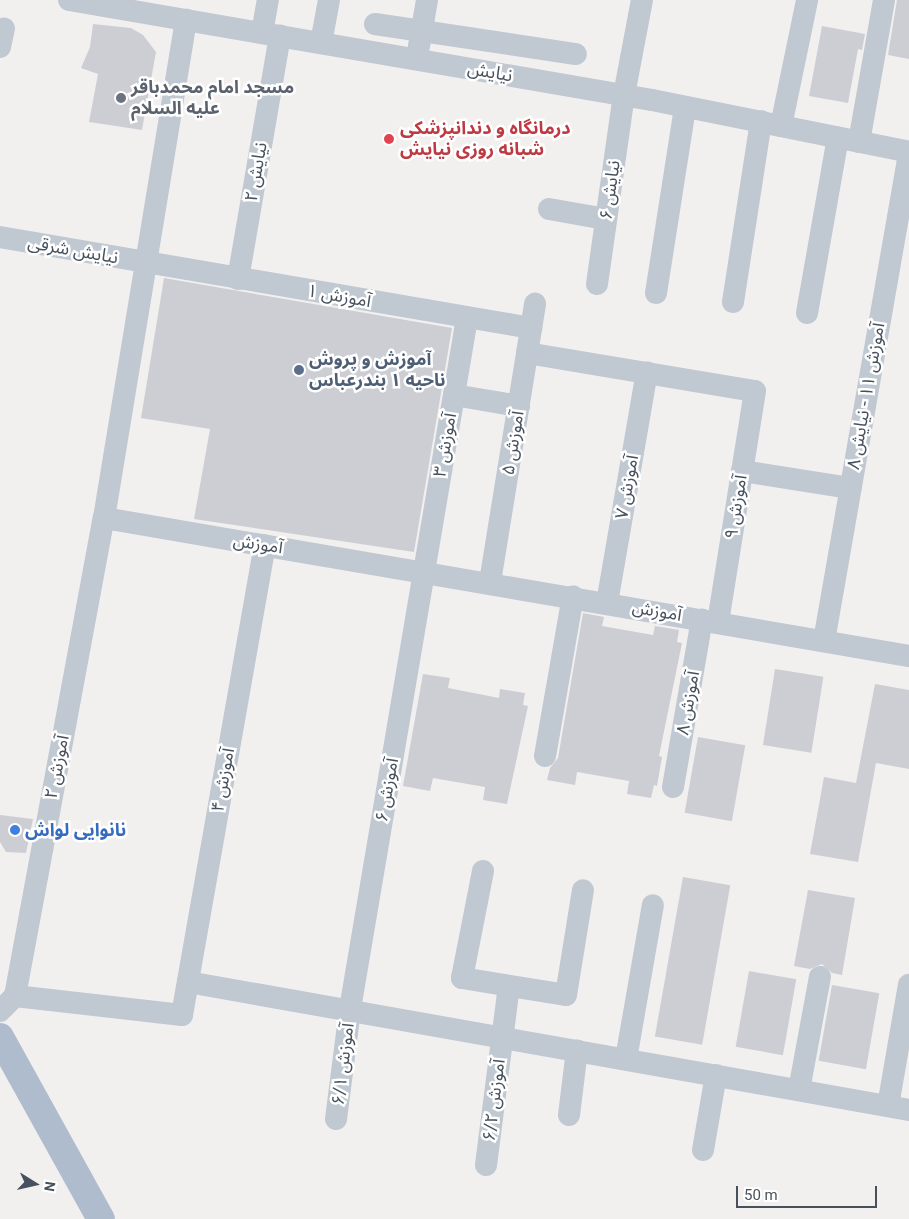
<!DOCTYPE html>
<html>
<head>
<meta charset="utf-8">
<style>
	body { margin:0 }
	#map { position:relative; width:909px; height:1219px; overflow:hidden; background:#f2efef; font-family:Roboto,"Noto Sans Arabic",sans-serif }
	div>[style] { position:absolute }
	.building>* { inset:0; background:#ccced4; transform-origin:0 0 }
	.minor>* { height:22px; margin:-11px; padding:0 11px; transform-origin:11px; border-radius:11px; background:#c0c8d1 }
	.major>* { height:28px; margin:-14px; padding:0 14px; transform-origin:14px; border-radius:14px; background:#afbcce }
	.dots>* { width:14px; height:14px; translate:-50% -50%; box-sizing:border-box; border:2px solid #fff; border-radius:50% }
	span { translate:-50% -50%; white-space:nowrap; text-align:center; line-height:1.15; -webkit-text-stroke:5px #fff; paint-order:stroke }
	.street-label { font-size:18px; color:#47515d }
	.worship-label { font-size:18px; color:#5b616d; font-weight:700 }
	.left { translate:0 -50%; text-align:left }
	.health-label { font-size:18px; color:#be3a42; font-weight:700 }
	.service-label { font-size:18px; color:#4e5e75; font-weight:700 }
	.shop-label { font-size:18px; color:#366cbe; font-weight:700 }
	.north { position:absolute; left:10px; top:1159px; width:50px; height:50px; -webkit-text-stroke:4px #fff; paint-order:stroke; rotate:100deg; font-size:14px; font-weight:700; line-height:20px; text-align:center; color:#47515d }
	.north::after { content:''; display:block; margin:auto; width:18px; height:22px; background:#47515d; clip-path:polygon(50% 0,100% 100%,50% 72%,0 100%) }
	.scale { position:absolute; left:736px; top:1186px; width:141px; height:22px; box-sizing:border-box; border:2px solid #47515d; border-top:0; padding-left:6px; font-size:15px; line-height:18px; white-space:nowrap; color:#47515d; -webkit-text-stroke:4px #fff; paint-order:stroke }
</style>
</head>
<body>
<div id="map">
	<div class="building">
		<i style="clip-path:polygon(897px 0,909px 0,909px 59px,888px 55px)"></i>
		<i style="clip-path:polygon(93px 24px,131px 28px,143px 35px,156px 52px,142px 130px,89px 122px,98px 74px,81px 68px,90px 47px)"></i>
		<i style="clip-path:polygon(822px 26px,865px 34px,862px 50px,858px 49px,848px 103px,809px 96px)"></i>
		<i style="clip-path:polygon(164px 278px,452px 328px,414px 552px,194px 519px,210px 429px,141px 418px)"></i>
		<i style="clip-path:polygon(583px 613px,604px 617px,602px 626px,653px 635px,655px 626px,679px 630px,677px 642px,682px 643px,659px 756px,662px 757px,657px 786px,654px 785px,651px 798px,627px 794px,629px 781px,577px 772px,575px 785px,547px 780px,550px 768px,558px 758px)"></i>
		<i style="left:775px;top:669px;width:49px;height:77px;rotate:9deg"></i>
		<i style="clip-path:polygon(423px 674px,450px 678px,448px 688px,499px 698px,500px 689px,525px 693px,523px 705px,528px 706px,507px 804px,483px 800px,485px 787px,433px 778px,430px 791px,403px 786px)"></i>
		<i style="clip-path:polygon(875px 684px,909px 690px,909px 769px,876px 763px,858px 862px,810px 854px,824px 777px,856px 783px)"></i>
		<i style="left:698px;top:737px;width:48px;height:77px;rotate:10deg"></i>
		<i style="clip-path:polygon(0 815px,33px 819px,26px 853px,6px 852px,0 842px)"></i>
		<i style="left:683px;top:877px;width:48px;height:162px;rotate:10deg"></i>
		<i style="clip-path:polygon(808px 890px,855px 898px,842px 975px,832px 973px,822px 964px,810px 969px,794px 966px)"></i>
		<i style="left:749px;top:971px;width:48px;height:77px;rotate:10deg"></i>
		<i style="left:832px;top:985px;width:48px;height:77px;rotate:10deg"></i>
	</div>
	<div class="minor">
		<i style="left:69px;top:0;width:592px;rotate:9.73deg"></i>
		<i style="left:652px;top:100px;width:262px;rotate:11.4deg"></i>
		<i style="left:375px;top:24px;width:203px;rotate:8.5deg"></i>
		<i style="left:262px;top:33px;width:34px;rotate:-80deg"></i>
		<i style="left:321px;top:43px;width:44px;rotate:-79.5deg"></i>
		<i style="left:419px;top:46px;width:47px;rotate:-80.1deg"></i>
		<i style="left:0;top:47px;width:19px;rotate:-78deg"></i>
		<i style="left:781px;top:126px;width:129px;rotate:-78.3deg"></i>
		<i style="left:859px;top:142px;width:144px;rotate:-80deg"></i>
		<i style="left:549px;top:209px;width:58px;rotate:10deg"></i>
		<i style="left:0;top:237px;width:539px;rotate:9.72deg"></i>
		<i style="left:238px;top:279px;width:247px;rotate:-80.2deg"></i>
		<i style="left:597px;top:284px;width:191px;rotate:-81.9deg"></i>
		<i style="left:624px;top:95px;width:97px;rotate:-79.3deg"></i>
		<i style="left:656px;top:293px;width:188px;rotate:-81.1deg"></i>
		<i style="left:733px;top:302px;width:183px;rotate:-81.2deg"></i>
		<i style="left:807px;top:313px;width:178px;rotate:-80deg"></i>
		<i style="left:527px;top:353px;width:231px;rotate:9.5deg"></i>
		<i style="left:755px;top:391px;width:234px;rotate:99.1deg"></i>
		<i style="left:454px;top:395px;width:66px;rotate:9.6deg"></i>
		<i style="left:742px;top:471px;width:110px;rotate:8.9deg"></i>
		<i style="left:104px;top:518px;width:817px;rotate:9.73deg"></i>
		<i style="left:490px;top:582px;width:282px;rotate:-80.8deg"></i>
		<i style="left:607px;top:603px;width:234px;rotate:-80.2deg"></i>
		<i style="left:824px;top:641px;width:496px;rotate:-80.1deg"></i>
		<i style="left:545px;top:756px;width:162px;rotate:-80.1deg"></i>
		<i style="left:673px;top:787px;width:170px;rotate:-80.2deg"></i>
		<i style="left:483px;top:871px;width:109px;rotate:101.1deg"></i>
		<i style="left:462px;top:978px;width:105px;rotate:9.3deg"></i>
		<i style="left:566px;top:995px;width:106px;rotate:-80.8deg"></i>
		<i style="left:188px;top:982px;width:732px;rotate:10.07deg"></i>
		<i style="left:15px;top:996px;width:168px;rotate:6.5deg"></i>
		<i style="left:182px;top:1015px;width:477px;rotate:-80deg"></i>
		<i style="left:0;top:1011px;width:21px;rotate:-45deg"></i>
		<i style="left:15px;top:996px;width:486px;rotate:-79.5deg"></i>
		<i style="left:104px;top:518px;width:505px;rotate:-80.65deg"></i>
		<i style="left:626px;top:1059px;width:156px;rotate:-80.1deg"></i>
		<i style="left:799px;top:1090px;width:115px;rotate:-79.5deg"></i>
		<i style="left:888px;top:1106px;width:123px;rotate:-80.2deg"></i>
		<i style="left:569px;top:1115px;width:65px;rotate:-83deg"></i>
		<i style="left:336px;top:1119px;width:111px;rotate:-82.7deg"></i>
		<i style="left:350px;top:1009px;width:701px;rotate:-80.39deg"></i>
		<i style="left:703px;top:1150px;width:76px;rotate:-80.2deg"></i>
		<i style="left:486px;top:1165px;width:180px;rotate:-82.7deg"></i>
	</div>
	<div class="major">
		<i style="left:0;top:1037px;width:208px;rotate:61deg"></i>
	</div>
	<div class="dots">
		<i style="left:121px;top:98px;background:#6b7280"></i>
		<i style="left:389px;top:139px;background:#e0444e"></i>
		<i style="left:299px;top:370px;background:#5c6f8a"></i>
		<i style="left:15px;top:830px;background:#3f7fe0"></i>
	</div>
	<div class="street-label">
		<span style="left:490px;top:72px;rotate:10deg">نیایش</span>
		<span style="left:256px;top:172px;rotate:-80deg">نیایش ۲</span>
		<span style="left:610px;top:190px;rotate:-82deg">نیایش ۶</span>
		<span style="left:73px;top:250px;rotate:10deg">نیایش شرقی</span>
		<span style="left:339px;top:296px;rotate:10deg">آموزش ۱</span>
		<span style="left:866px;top:396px;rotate:-80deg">آموزش ۱۱ - نیایش ۸</span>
		<span style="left:513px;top:443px;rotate:-81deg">آموزش ۵</span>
		<span style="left:445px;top:445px;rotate:-80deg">آموزش ۳</span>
		<span style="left:627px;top:487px;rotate:-80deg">آموزش ۷</span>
		<span style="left:736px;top:507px;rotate:-81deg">آموزش ۹</span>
		<span style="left:258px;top:544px;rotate:9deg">آموزش</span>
		<span style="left:657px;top:611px;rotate:10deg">آموزش</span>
		<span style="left:688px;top:703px;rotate:-80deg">آموزش ۸</span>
		<span style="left:57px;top:767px;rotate:-79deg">آموزش ۲</span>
		<span style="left:223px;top:780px;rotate:-80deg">آموزش ۴</span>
		<span style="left:387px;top:790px;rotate:-80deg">آموزش ۶</span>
		<span style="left:343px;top:1064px;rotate:-83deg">آموزش ۶/۱</span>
		<span style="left:494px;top:1100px;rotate:-83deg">آموزش ۶/۲</span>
	</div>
	<div class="worship-label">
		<span class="left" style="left:131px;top:98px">مسجد امام محمدباقر<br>علیه السلام</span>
	</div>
	<div class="health-label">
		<span class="left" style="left:400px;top:139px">درمانگاه و دندانپزشکی<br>شبانه روزی نیایش</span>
	</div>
	<div class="service-label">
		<span class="left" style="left:309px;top:370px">آموزش و پروش<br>ناحیه ۱ بندرعباس</span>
	</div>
	<div class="shop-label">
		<span class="left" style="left:25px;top:830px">نانوایی لواش</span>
	</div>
	<div class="north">N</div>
	<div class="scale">50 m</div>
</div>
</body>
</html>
